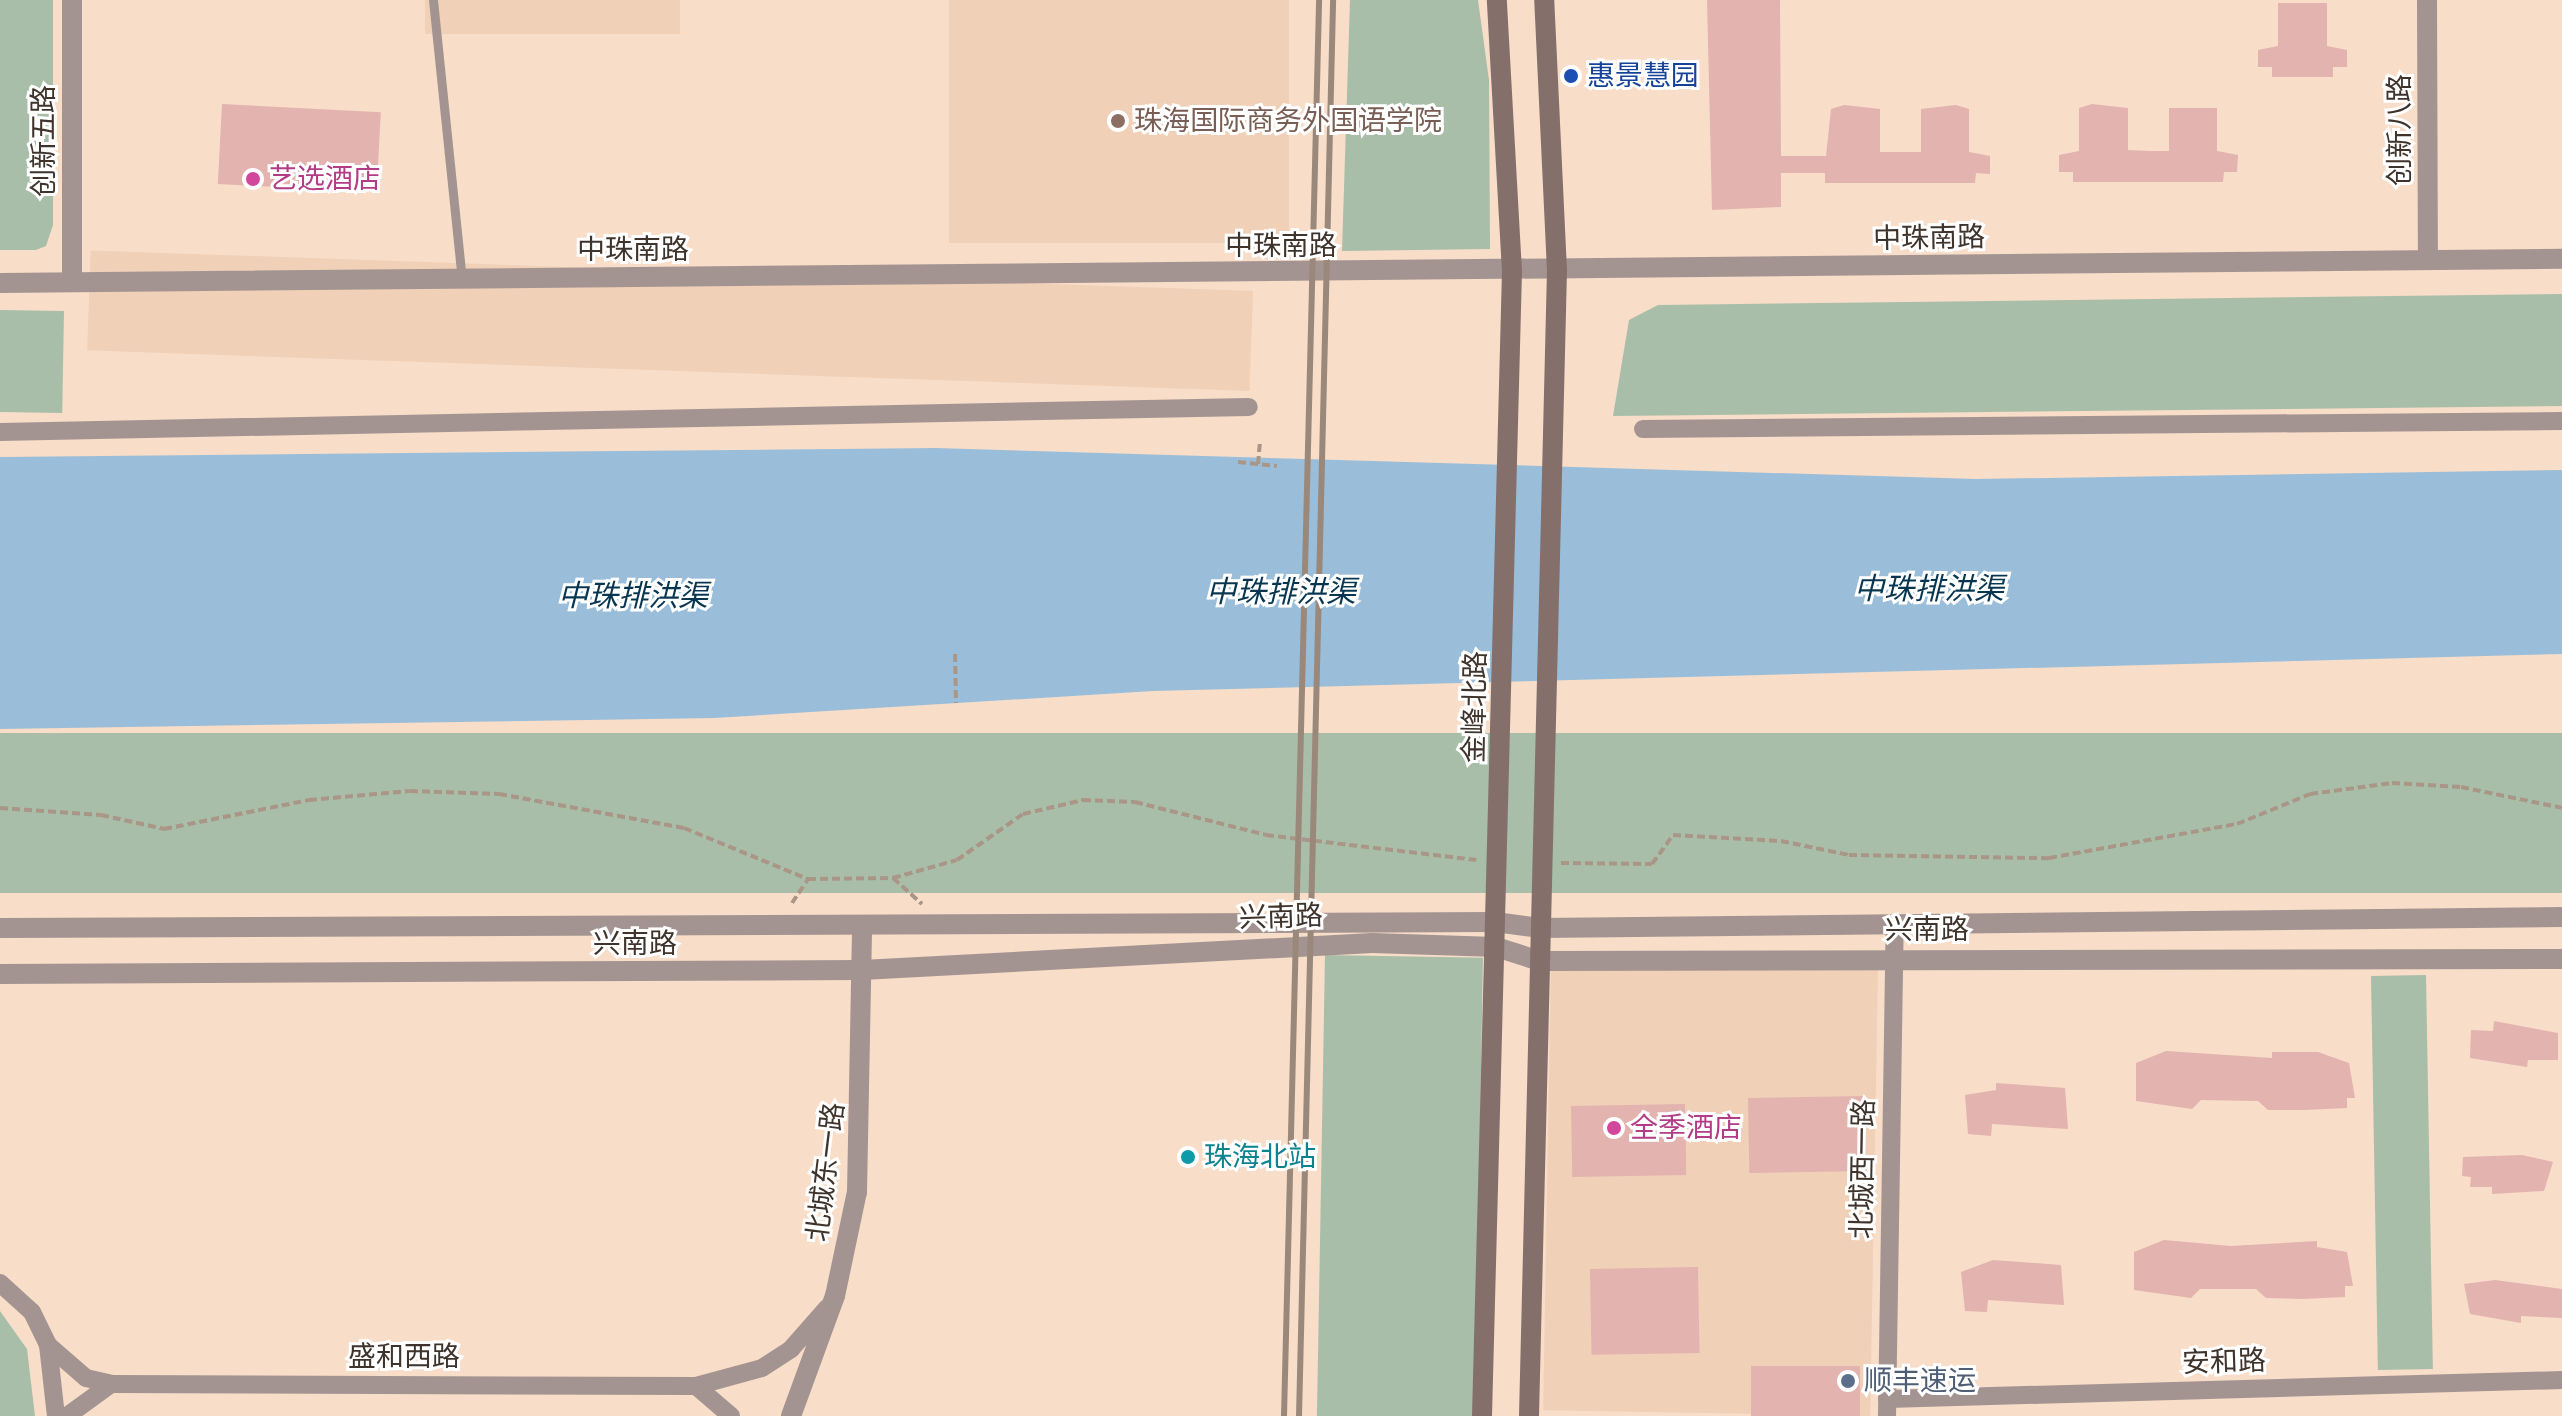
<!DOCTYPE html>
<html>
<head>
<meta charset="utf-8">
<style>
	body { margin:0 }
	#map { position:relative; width:2562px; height:1416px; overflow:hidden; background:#f8ddc8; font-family:Roboto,"Noto Sans SC",sans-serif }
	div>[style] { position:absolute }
	.built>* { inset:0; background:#f0d0b7; transform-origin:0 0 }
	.green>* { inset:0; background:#a8bea9; transform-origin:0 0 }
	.water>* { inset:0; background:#9abed9 }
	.building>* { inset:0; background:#e2b3af; transform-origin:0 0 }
	.path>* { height:4px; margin-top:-2px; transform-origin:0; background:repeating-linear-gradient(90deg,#aa9686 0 8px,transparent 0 12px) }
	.service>* { height:9px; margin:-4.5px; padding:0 4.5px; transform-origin:4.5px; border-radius:4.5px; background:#a39491 }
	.minor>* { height:18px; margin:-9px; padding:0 9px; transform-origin:9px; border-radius:9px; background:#a39491 }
	.tertiary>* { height:20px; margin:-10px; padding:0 10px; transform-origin:10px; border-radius:10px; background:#a39491 }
	.secondary>* { height:20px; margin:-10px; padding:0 10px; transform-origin:10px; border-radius:10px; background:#846f6b }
	.rail>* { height:6px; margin:-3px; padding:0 3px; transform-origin:3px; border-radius:3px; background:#9a887a }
	.dots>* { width:22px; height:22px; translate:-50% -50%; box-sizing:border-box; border:4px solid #fff; border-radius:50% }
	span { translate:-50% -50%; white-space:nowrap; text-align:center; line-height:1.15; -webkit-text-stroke:6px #fff; paint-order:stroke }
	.transit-label { font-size:28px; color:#164399 }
	.left { translate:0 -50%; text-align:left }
	.education-label { font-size:28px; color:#785e54 }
	.street-label { font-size:28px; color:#3e342c }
	.hotel-label { font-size:28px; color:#b23c85 }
	.culture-label { font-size:28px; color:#0d838f }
	.service-label { font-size:28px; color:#4e5e75 }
	.water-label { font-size:30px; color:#083651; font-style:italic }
</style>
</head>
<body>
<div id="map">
	<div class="built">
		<i style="left:425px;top:0;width:255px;height:34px"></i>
		<i style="left:949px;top:0;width:340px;height:243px"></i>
		<i style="left:1253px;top:291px;width:100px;height:1163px;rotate:92deg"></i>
		<i style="left:1878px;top:966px;width:450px;height:327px;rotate:91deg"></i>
	</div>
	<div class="green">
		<i style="clip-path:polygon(0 0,53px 0,53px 225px,46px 246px,36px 250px,0 250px)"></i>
		<i style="clip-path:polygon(1350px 0,1478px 0,1489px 80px,1490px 249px,1342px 251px)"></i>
		<i style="clip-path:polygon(2562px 294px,2562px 406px,1613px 416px,1629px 320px,1658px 305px)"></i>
		<i style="left:64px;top:311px;width:102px;height:64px;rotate:91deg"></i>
		<i style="left:2562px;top:733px;width:160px;height:2562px;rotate:90deg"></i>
		<i style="left:1325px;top:955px;width:158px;height:461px;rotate:1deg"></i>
		<i style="left:2426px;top:975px;width:394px;height:55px;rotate:89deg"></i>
		<i style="clip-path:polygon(0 1311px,27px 1349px,35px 1416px,0 1416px)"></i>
	</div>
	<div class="water">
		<i style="clip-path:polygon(936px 448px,1976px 479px,2562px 470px,2562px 654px,1153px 691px,714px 718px,0 729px,0 457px)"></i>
	</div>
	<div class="building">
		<i style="clip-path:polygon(1707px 0,1780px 0,1781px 156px,1826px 156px,1831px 109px,1844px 105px,1880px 109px,1880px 152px,1921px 152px,1921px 109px,1956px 105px,1969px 109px,1969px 152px,1990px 156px,1990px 174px,1976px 173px,1975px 183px,1825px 183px,1825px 173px,1781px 173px,1781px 207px,1712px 210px)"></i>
		<i style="clip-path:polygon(2278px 3px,2327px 3px,2327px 46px,2347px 50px,2347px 67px,2333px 67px,2333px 77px,2272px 77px,2272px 67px,2258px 67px,2258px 50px,2278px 46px)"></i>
		<i style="left:222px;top:104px;width:159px;height:80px;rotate:3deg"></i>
		<i style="clip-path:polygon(2092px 104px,2128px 108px,2128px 150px,2150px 151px,2169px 151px,2169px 108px,2217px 108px,2217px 151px,2238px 155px,2237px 172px,2224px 172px,2223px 182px,2073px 182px,2073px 172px,2059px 172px,2059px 155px,2079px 151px,2079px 108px)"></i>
		<i style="clip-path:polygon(2494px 1021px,2558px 1033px,2558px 1060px,2528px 1060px,2527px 1067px,2470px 1058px,2471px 1030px,2493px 1031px)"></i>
		<i style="clip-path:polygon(2166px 1051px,2272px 1058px,2272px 1052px,2318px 1052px,2349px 1063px,2355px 1098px,2347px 1098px,2347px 1108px,2304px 1110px,2268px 1110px,2258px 1101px,2201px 1100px,2192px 1109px,2136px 1101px,2136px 1063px)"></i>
		<i style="clip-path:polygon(1996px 1083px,2065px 1088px,2068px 1129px,1992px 1124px,1991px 1136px,1968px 1134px,1965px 1095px,1996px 1090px)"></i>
		<i style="left:1865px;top:1096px;width:75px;height:117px;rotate:89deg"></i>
		<i style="left:1685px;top:1104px;width:71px;height:114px;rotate:89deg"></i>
		<i style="clip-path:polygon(2522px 1155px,2553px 1162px,2544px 1191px,2492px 1194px,2492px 1187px,2470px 1187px,2471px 1177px,2462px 1176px,2463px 1157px)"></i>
		<i style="clip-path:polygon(2164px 1240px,2231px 1246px,2317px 1241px,2317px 1247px,2347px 1252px,2353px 1286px,2345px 1286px,2345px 1297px,2302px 1299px,2266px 1298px,2256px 1289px,2200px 1289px,2191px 1298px,2134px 1290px,2134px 1252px)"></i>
		<i style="clip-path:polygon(1993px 1260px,2061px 1265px,2064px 1305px,1988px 1300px,1987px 1312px,1965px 1311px,1961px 1272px)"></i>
		<i style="left:1698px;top:1267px;width:86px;height:108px;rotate:89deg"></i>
		<i style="clip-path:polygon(2495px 1280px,2562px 1289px,2562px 1318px,2521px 1316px,2521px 1323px,2470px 1314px,2464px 1284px)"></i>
		<i style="left:1751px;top:1366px;width:109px;height:50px"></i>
	</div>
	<div class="path">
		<i style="left:1238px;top:462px;width:39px;rotate:6deg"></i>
		<i style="left:1258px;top:464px;width:24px;rotate:-85deg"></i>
		<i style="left:955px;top:654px;width:49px;rotate:88.8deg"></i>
		<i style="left:0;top:808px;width:101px;rotate:4deg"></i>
		<i style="left:101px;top:815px;width:65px;rotate:12.5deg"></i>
		<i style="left:164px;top:829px;width:148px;rotate:-11.3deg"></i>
		<i style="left:309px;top:800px;width:101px;rotate:-5.1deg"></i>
		<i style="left:410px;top:791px;width:89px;rotate:1.9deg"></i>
		<i style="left:499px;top:794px;width:188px;rotate:10.4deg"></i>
		<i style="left:684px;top:828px;width:134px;rotate:22.4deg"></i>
		<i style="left:808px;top:879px;width:85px;rotate:-0.7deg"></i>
		<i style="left:893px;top:878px;width:66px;rotate:-15.7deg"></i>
		<i style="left:957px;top:860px;width:80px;rotate:-34.9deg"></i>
		<i style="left:1023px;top:814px;width:62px;rotate:-13.1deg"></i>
		<i style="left:1083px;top:800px;width:52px;rotate:2.2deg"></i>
		<i style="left:1135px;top:802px;width:135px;rotate:14.1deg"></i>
		<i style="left:1266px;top:835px;width:212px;rotate:6.8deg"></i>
		<i style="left:1561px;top:863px;width:91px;rotate:0.6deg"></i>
		<i style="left:1652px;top:864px;width:36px;rotate:-54deg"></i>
		<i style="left:1673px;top:835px;width:108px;rotate:3.2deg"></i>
		<i style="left:1781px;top:841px;width:69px;rotate:11.6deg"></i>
		<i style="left:1849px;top:855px;width:200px;rotate:0.9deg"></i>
		<i style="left:2049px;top:858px;width:191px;rotate:-10.3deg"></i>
		<i style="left:2237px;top:824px;width:79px;rotate:-22.3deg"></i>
		<i style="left:2310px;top:794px;width:83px;rotate:-7.6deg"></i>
		<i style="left:2392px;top:783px;width:69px;rotate:3.3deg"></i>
		<i style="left:2461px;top:787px;width:103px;rotate:11.7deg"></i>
		<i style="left:893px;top:878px;width:39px;rotate:42deg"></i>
		<i style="left:792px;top:903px;width:29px;rotate:-56deg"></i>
	</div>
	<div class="service">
		<i style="left:433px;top:0;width:281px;rotate:84.1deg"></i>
	</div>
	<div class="minor">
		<i style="left:1643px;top:429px;width:919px;rotate:-0.5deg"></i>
		<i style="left:0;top:432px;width:1249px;rotate:-1.15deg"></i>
		<i style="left:0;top:1283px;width:43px;rotate:42.2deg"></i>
		<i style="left:32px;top:1312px;width:37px;rotate:64deg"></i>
		<i style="left:48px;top:1345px;width:71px;rotate:83.6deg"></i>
		<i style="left:48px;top:1345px;width:50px;rotate:41deg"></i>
		<i style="left:86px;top:1378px;width:26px;rotate:13deg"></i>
		<i style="left:111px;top:1384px;width:585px;rotate:0.2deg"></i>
		<i style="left:696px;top:1386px;width:68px;rotate:-15.3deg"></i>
		<i style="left:762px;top:1368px;width:35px;rotate:-33deg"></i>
		<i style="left:791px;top:1349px;width:55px;rotate:-48.7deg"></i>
		<i style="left:696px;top:1386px;width:46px;rotate:40.6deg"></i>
		<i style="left:1887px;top:1399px;width:675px;rotate:-1.61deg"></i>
		<i style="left:67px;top:1416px;width:54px;rotate:-36deg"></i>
		<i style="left:1887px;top:1416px;width:492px;rotate:-89.1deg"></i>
	</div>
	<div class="tertiary">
		<i style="left:72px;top:0;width:282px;rotate:90deg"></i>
		<i style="left:2427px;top:0;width:259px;rotate:89.8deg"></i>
		<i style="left:0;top:283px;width:2562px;rotate:-0.54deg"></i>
		<i style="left:0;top:928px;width:1495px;rotate:-0.23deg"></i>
		<i style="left:1495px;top:922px;width:45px;rotate:7.6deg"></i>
		<i style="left:1540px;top:928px;width:1022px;rotate:-0.62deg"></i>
		<i style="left:0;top:974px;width:862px;rotate:-0.27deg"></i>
		<i style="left:862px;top:970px;width:511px;rotate:-3.03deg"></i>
		<i style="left:1372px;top:943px;width:124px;rotate:1.8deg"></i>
		<i style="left:1496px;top:947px;width:46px;rotate:17.7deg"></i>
		<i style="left:1540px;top:961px;width:1022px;rotate:-0.11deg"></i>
		<i style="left:791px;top:1416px;width:128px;rotate:-69.9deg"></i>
		<i style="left:835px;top:1296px;width:106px;rotate:-78.1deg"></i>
		<i style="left:857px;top:1192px;width:266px;rotate:-88.9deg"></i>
	</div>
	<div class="secondary">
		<i style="left:1482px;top:1416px;width:1144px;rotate:-88.5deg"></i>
		<i style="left:1512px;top:272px;width:272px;rotate:-93.2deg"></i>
		<i style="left:1529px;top:1416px;width:1145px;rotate:-88.6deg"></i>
		<i style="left:1557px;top:271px;width:271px;rotate:-92.7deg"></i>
	</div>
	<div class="rail">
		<i style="left:1284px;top:1416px;width:1416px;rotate:-88.58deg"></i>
		<i style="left:1299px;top:1416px;width:1416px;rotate:-88.62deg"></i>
	</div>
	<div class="dots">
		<i style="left:1571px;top:76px;background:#1a4fb4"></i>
		<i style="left:1118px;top:121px;background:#8d6e63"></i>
		<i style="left:253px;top:179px;background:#d1479c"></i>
		<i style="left:1614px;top:1128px;background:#d1479c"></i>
		<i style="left:1188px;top:1157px;background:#0f9aa8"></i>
		<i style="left:1848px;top:1381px;background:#5c6f8a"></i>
	</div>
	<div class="transit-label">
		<span class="left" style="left:1587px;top:76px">惠景慧园</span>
	</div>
	<div class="education-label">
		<span class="left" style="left:1134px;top:121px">珠海国际商务外国语学院</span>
	</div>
	<div class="street-label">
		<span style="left:2400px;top:130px;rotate:-90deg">创新八路</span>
		<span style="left:44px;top:141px;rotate:-90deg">创新五路</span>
		<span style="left:1929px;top:238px;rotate:-1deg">中珠南路</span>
		<span style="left:1281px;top:246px">中珠南路</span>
		<span style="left:633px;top:250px">中珠南路</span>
		<span style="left:1475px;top:707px;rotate:-89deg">金峰北路</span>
		<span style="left:1281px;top:917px;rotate:-2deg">兴南路</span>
		<span style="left:1927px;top:930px">兴南路</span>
		<span style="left:635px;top:944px">兴南路</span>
		<span style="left:1863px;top:1169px;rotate:-89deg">北城西一路</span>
		<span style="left:826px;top:1172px;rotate:-83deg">北城东一路</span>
		<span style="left:404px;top:1357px">盛和西路</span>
		<span style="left:2224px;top:1362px;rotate:-2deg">安和路</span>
	</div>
	<div class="hotel-label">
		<span class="left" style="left:269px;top:179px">艺选酒店</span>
		<span class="left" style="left:1630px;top:1128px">全季酒店</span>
	</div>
	<div class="culture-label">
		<span class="left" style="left:1204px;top:1157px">珠海北站</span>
	</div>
	<div class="service-label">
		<span class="left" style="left:1864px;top:1381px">顺丰速运</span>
	</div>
	<div class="water-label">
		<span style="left:1929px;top:589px">中珠排洪渠</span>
		<span style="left:1281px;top:592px">中珠排洪渠</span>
		<span style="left:633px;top:596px">中珠排洪渠</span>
	</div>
</div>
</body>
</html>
